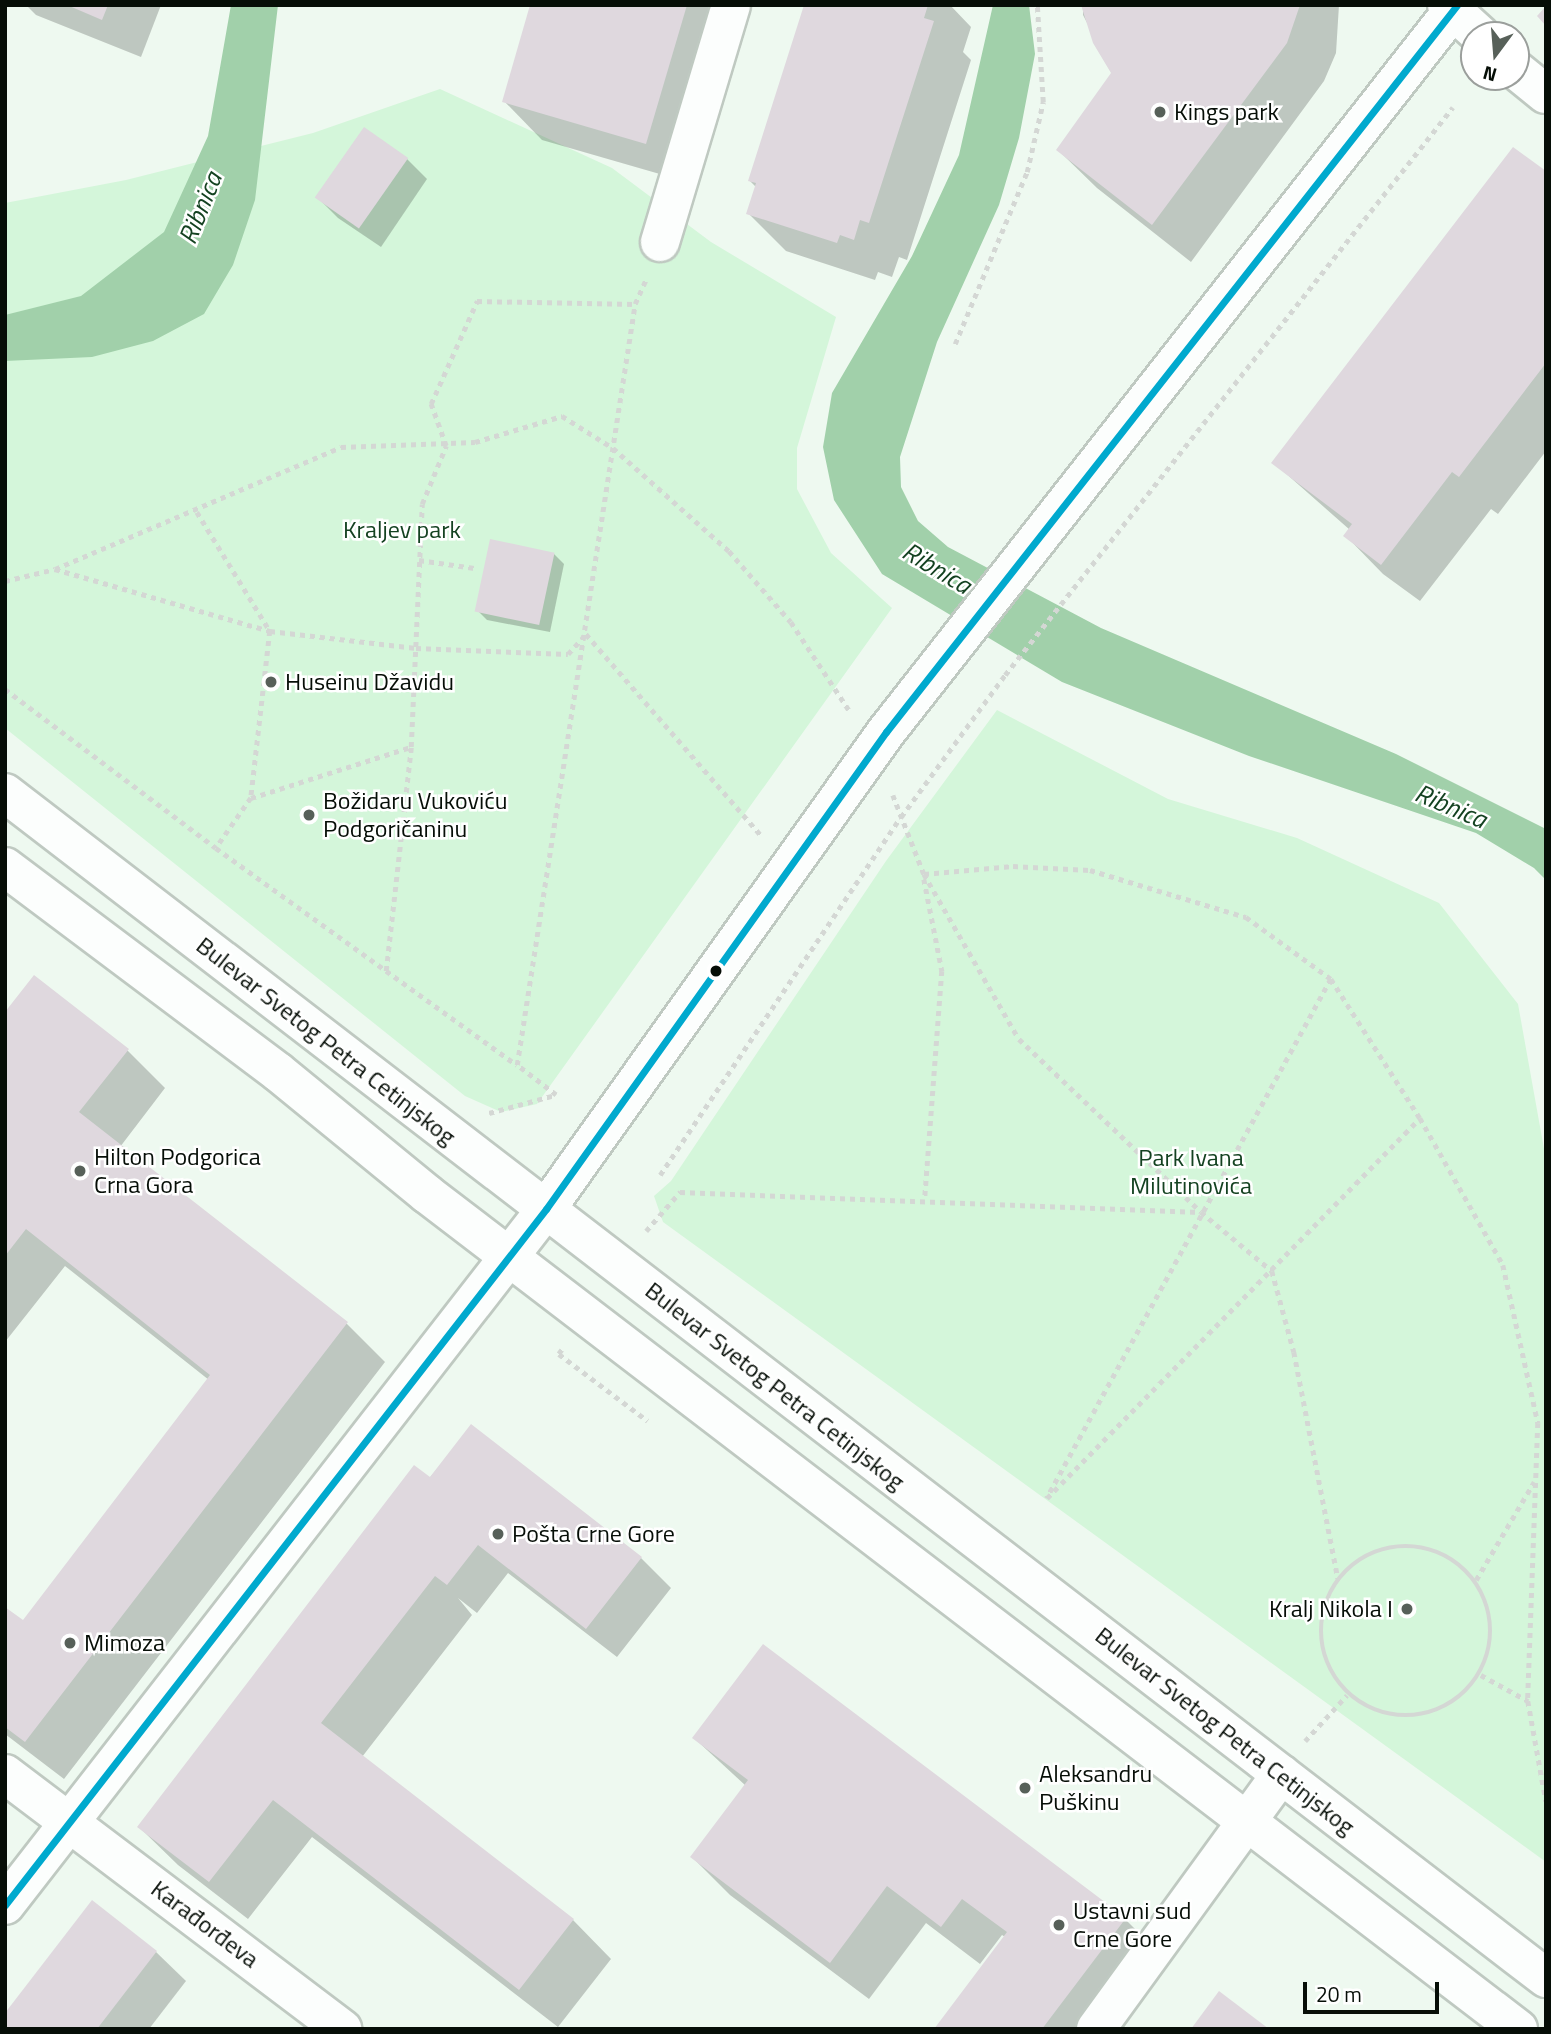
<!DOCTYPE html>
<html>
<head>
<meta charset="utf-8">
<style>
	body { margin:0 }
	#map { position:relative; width:1551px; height:2034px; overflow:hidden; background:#eef9f0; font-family:"Titillium Web",sans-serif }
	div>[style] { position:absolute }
	.green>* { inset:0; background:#d4f6da }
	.water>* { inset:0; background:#a1d0aa }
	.shadow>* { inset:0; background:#0003 }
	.building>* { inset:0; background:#dfd8de; transform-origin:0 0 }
	.path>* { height:4.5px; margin-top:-2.25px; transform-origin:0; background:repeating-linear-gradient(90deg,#d4d7d4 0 5px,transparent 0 10px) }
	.path>.ring { margin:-2.25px; padding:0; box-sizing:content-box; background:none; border:4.5px solid #d4d7d4; border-radius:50% }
	.roads { filter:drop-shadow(2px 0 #bfc9c1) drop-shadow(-2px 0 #bfc9c1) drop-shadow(0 2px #bfc9c1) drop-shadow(0 -2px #bfc9c1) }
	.minor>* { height:38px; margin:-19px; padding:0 19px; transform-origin:19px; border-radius:19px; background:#fcfefd }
	.major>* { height:38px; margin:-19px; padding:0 19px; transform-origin:19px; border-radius:19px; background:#fcfefd }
	.bus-1>* { height:7px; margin:-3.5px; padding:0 3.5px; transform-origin:3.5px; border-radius:3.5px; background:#00a9ce }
	.dots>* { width:19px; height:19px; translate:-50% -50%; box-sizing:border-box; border:4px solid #fff; border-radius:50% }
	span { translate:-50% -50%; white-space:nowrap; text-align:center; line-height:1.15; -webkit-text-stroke:5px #fff; paint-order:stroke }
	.poi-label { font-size:24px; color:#060e07 }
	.left { translate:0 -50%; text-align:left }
	.right { translate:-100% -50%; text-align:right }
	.park-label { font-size:24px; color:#144221 }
	.street-label { font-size:24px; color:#060e07 }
	.water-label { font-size:26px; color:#144221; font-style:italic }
	.frame { position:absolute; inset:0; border:7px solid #060e07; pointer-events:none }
	.north { position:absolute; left:1460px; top:21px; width:70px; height:70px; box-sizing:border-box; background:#fff; border:2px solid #9b9f9c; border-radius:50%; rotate:196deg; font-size:19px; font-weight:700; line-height:28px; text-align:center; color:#060e07 }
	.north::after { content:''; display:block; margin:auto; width:24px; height:32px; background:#576059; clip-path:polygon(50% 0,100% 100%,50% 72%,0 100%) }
	.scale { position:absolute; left:1303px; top:1982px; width:136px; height:32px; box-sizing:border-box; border:4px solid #060e07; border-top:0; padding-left:9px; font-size:21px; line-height:24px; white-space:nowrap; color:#060e07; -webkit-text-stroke:5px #fff; paint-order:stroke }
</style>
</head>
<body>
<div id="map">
	<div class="green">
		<i style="clip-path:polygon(440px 89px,612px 168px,711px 242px,836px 317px,797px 448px,797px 489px,831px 553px,892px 608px,537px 1104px,501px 1112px,465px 1096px,5px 728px,5px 203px,126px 180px,313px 133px)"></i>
		<i style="clip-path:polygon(997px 710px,1168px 799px,1297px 838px,1439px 903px,1518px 1004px,1546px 1160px,1546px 1862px,663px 1222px,654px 1196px,671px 1181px,886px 861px)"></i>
	</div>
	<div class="water">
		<i style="clip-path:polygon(231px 5px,278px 5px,255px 200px,233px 265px,204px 314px,153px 341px,92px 357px,5px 361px,5px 315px,81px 296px,164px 232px,208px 136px)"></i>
		<i style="clip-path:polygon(993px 5px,1029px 5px,1035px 54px,1019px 138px,999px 205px,937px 342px,900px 457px,901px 487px,918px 521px,948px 547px,1101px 628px,1396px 754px,1546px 829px,1546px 880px,1534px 868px,1476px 833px,1249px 756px,1062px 682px,882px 574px,834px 500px,823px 447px,832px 393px,912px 256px,959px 155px)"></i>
	</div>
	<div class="shadow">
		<i style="clip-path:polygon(26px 5px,161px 5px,141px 57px,36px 15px)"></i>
		<i style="clip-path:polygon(532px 5px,736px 5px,684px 181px,542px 140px,504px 101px)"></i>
		<i style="clip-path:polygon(806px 5px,950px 5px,971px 27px,963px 52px,971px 60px,907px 260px,899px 257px,892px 277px,878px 272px,875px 280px,786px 251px,748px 213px,756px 187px,750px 181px)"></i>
		<i style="clip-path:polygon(1083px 5px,1339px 5px,1336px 53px,1324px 81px,1191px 262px,1097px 188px,1058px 150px,1113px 73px,1083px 15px)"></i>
		<i style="clip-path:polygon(407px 159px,427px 179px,381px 247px,338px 218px,318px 198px)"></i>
		<i style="clip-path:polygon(1546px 174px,1546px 451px,1498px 514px,1491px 509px,1420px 601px,1383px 574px,1345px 535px,1350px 530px,1274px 463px)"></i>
		<i style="clip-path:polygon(554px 554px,564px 564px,550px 632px,487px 620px,477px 610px)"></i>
		<i style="clip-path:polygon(5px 1014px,127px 1050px,165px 1088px,120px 1147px,347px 1324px,385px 1362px,64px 1779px,5px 1734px,5px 1609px,23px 1623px,209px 1380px,65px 1266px,5px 1342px)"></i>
		<i style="clip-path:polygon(472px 1427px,641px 1558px,671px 1588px,617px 1657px,508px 1573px,477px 1613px,458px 1598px,472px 1615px,362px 1757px,573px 1920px,611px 1959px,558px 2027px,312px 1837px,248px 1919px,178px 1865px,139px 1827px)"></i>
		<i style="clip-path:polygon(694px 1738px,1125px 1919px,1155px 1949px,1094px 2029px,936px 2029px,1005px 1937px,1002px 1935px,980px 1964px,926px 1923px,869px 1999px,730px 1895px,692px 1857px,746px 1786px)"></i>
		<i style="clip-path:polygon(92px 1903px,156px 1952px,186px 1981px,149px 2029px,5px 2029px)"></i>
	</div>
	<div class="building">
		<i style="clip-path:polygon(67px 5px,108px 5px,102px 20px)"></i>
		<i style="clip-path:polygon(530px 5px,687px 5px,646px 144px,502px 102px)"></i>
		<i style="clip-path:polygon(804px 5px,928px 5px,924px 18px,934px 21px,869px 223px,860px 220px,854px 240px,840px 235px,837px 243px,746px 214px,756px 183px,748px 181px)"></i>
		<i style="clip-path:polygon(1081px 5px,1300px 5px,1287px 43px,1152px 225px,1056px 150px,1111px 73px,1093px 43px)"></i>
		<i style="clip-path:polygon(1546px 6px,1546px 26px,1537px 16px)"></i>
		<i style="left:364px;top:127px;width:54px;height:86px;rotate:35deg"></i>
		<i style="clip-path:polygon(1513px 147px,1546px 171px,1546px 363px,1459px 477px,1452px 472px,1381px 565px,1343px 536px,1352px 524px,1271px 463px)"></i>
		<i style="left:490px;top:539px;width:66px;height:74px;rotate:12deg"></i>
		<i style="clip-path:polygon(34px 975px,129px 1049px,79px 1112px,348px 1322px,25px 1742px,5px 1727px,5px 1607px,23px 1620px,210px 1375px,26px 1229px,5px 1256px,5px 1012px)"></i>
		<i style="clip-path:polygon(471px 1424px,642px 1557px,586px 1629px,478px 1545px,447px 1585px,435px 1576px,321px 1723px,574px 1919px,519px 1990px,273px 1800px,209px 1882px,137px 1827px,414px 1465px,430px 1477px)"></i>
		<i style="clip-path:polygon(763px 1644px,1126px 1918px,1042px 2029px,934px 2029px,1007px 1932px,962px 1899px,941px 1927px,887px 1886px,830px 1963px,690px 1857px,748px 1780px,692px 1738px)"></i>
		<i style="clip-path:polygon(92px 1900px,157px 1951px,97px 2029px,5px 2029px,5px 2013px)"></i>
		<i style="clip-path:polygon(1219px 1991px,1269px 2029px,1191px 2029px)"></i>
	</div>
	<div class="path">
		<i style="left:955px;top:344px;width:186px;rotate:-67.3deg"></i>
		<i style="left:1027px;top:172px;width:72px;rotate:-77.1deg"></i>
		<i style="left:1043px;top:102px;width:97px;rotate:-93.5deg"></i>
		<i style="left:197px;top:512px;width:140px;rotate:58.5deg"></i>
		<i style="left:270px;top:631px;width:168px;rotate:96.5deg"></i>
		<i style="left:251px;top:798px;width:61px;rotate:125deg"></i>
		<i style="left:419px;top:560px;width:56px;rotate:8.3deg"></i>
		<i style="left:55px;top:569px;width:224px;rotate:16.1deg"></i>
		<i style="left:270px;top:631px;width:147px;rotate:6.6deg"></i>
		<i style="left:416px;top:648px;width:152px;rotate:2.3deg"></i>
		<i style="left:568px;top:654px;width:27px;rotate:-48deg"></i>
		<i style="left:586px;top:634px;width:267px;rotate:49deg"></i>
		<i style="left:5px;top:581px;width:51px;rotate:-13.5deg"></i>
		<i style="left:55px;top:569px;width:311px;rotate:-23.1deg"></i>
		<i style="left:341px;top:447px;width:134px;rotate:-2.1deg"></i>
		<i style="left:475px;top:442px;width:91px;rotate:-16.6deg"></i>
		<i style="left:562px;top:416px;width:60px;rotate:32.1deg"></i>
		<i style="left:613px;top:448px;width:155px;rotate:41.6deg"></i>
		<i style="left:729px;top:551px;width:94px;rotate:48.9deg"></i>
		<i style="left:791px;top:622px;width:105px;rotate:56.6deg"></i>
		<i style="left:5px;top:689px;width:264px;rotate:37deg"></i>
		<i style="left:216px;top:848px;width:371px;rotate:35.8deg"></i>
		<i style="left:893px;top:795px;width:85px;rotate:68.6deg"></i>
		<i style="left:924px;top:874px;width:190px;rotate:60.1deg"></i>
		<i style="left:1019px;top:1039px;width:251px;rotate:43.5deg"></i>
		<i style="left:1201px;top:1212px;width:92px;rotate:39.7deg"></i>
		<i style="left:1272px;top:1271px;width:84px;rotate:74.8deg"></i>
		<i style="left:1294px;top:1352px;width:231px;rotate:79deg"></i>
		<i style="left:251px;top:798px;width:168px;rotate:-17.7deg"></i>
		<i style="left:924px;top:874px;width:89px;rotate:-5.1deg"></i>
		<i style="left:1013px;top:866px;width:77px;rotate:3deg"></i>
		<i style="left:1090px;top:870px;width:163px;rotate:16.8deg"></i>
		<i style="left:1246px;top:917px;width:105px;rotate:36.1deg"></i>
		<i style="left:1331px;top:979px;width:165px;rotate:57.4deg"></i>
		<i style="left:1420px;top:1118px;width:169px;rotate:60.5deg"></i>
		<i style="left:1503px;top:1265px;width:162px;rotate:77.5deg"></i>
		<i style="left:1538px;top:1423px;width:278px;rotate:92.1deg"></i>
		<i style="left:924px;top:879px;width:94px;rotate:78.9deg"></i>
		<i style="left:942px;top:971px;width:229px;rotate:94.3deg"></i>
		<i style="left:386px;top:971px;width:225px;rotate:-83.6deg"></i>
		<i style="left:411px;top:747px;width:243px;rotate:-87.4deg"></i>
		<i style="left:422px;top:504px;width:63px;rotate:-67.5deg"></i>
		<i style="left:446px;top:446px;width:45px;rotate:-109.7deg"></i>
		<i style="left:431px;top:404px;width:113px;rotate:-65.9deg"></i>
		<i style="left:477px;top:301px;width:158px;rotate:1.1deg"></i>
		<i style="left:1331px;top:979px;width:592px;rotate:118.69deg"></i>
		<i style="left:1047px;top:1498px;width:532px;rotate:-45.53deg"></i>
		<i style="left:556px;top:1095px;width:49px;rotate:-142.4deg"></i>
		<i style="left:517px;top:1065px;width:770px;rotate:-81.19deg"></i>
		<i style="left:635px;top:304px;width:27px;rotate:-66deg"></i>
		<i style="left:489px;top:1113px;width:68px;rotate:-15.3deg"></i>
		<i style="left:660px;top:1175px;width:432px;rotate:-56.1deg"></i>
		<i style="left:901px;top:817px;width:176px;rotate:-53.8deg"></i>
		<i style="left:1005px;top:675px;width:723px;rotate:-51.74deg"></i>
		<i style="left:646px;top:1231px;width:52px;rotate:-48.9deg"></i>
		<i style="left:680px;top:1192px;width:520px;rotate:2.2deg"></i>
		<i style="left:562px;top:1350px;width:5px;rotate:127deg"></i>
		<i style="left:559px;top:1354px;width:111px;rotate:37deg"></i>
		<i class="ring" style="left:1321px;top:1546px;width:165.5px;height:165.5px"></i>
		<i style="left:1476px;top:1580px;width:114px;rotate:-59.4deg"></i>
		<i style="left:1481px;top:1675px;width:54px;rotate:29deg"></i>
		<i style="left:1528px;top:1701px;width:102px;rotate:79.8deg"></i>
		<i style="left:1305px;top:1741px;width:62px;rotate:-47.6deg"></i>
	</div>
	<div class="roads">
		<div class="minor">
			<i style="left:1447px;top:5px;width:45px;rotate:42.3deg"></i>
			<i style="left:1516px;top:70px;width:38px;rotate:39deg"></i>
			<i style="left:660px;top:242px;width:247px;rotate:-73.3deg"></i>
			<i style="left:5px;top:1774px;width:423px;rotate:37.1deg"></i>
			<i style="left:5px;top:1905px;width:882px;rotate:-52.14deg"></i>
			<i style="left:546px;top:1209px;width:586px;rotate:-54.52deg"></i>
			<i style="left:886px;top:732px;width:924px;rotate:-51.85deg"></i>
			<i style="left:1096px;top:2029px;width:315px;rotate:-54deg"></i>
		</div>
		<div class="major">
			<i style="left:5px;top:793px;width:1944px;rotate:37.56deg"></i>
			<i style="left:5px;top:867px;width:341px;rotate:36.9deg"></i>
			<i style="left:278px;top:1072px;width:193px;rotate:39.3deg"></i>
			<i style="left:427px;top:1194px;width:1374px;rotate:37.43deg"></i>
		</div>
	</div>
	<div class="bus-1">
		<i style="left:5px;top:1905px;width:882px;rotate:-52.14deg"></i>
		<i style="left:546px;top:1209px;width:586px;rotate:-54.52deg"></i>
		<i style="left:886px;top:732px;width:924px;rotate:-51.85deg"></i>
	</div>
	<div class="dots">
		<i style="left:1160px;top:112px;background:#576059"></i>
		<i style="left:271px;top:682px;background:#576059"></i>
		<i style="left:309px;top:815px;background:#576059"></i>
		<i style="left:716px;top:971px;background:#060e07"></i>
		<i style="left:80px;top:1171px;background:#576059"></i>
		<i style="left:498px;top:1534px;background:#576059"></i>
		<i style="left:1407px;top:1609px;background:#576059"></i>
		<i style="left:70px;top:1643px;background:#576059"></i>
		<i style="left:1025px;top:1788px;background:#576059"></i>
		<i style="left:1059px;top:1925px;background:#576059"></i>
	</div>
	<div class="poi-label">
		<span class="left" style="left:1174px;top:112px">Kings park</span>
		<span class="left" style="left:285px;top:682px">Huseinu Džavidu</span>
		<span class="left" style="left:323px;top:815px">Božidaru Vukoviću<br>Podgoričaninu</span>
		<span class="left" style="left:94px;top:1171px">Hilton Podgorica<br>Crna Gora</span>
		<span class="left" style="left:512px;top:1534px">Pošta Crne Gore</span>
		<span class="right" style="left:1393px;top:1609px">Kralj Nikola I</span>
		<span class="left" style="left:84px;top:1643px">Mimoza</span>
		<span class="left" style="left:1039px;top:1788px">Aleksandru<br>Puškinu</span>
		<span class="left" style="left:1073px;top:1925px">Ustavni sud<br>Crne Gore</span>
	</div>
	<div class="park-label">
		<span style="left:402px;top:530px">Kraljev park</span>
		<span style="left:1191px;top:1172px">Park Ivana<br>Milutinovića</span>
	</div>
	<div class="street-label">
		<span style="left:326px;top:1041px;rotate:38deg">Bulevar Svetog Petra Cetinjskog</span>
		<span style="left:775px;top:1386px;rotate:38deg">Bulevar Svetog Petra Cetinjskog</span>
		<span style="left:1225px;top:1731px;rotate:38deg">Bulevar Svetog Petra Cetinjskog</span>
		<span style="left:205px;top:1924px;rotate:37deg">Karađorđeva</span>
	</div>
	<div class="water-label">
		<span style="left:200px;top:208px;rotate:-68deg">Ribnica</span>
		<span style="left:937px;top:568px;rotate:31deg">Ribnica</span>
		<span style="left:1451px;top:806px;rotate:23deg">Ribnica</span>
	</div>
	<div class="frame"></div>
	<div class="north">N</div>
	<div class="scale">20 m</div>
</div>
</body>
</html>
